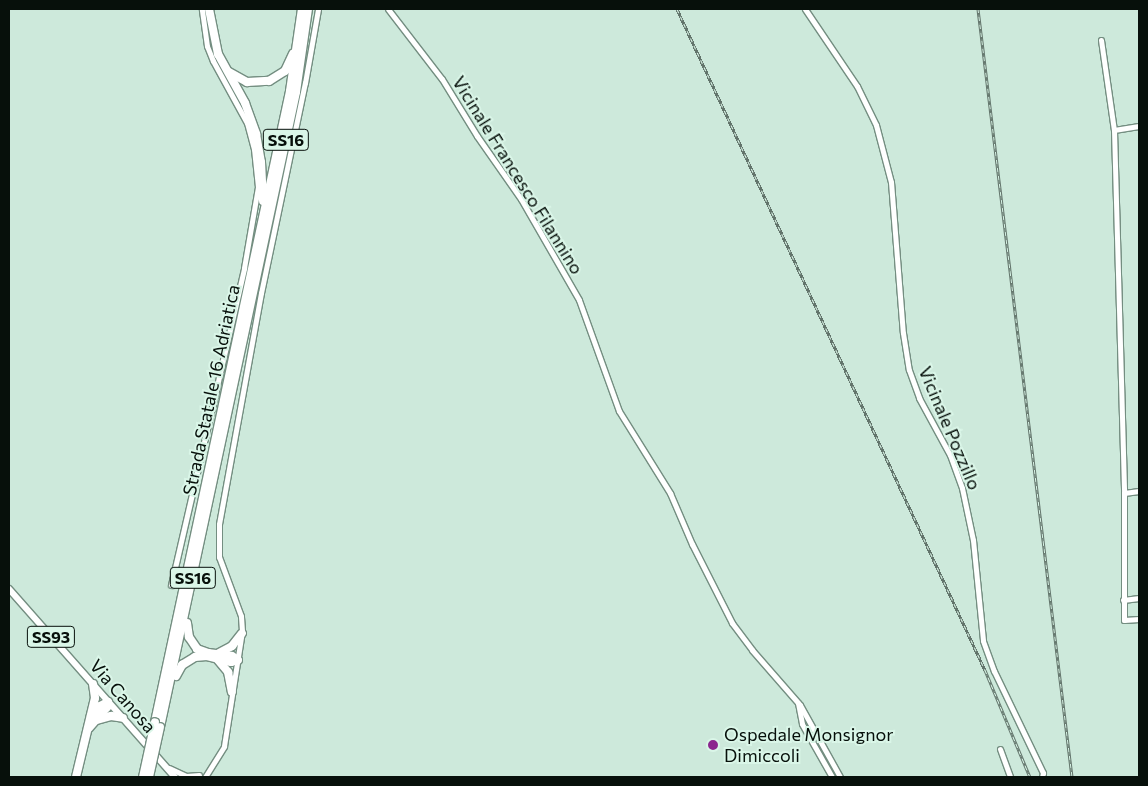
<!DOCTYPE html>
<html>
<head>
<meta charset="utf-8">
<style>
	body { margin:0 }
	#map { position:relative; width:1148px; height:786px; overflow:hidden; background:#cde9db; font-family:Commissioner,sans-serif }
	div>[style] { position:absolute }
	.roads { filter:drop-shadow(1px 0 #748e81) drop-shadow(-1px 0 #748e81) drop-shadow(0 1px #748e81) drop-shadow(0 -1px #748e81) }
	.minor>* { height:5px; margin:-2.5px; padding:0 2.5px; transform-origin:2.5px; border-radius:2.5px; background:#fff }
	.major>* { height:6px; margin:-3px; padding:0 3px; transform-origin:3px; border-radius:3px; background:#fff }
	.highway>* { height:8px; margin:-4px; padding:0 4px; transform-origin:4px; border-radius:4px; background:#fff }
	.rail>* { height:3px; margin-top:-1.5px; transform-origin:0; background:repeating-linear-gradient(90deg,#daf6e8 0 4px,#62746b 0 8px); box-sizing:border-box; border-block:1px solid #62746b }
	.bridges { filter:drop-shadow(1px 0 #748e81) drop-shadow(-1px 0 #748e81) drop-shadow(0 1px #748e81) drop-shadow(0 -1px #748e81) }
	.highway-bridge>* { height:8px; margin:-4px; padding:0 4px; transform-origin:4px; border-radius:4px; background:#fff }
	.dots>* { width:14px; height:14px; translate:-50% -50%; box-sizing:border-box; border:2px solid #daf6e8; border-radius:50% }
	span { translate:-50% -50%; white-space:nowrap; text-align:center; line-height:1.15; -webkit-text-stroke:4px #daf6e8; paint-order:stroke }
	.shield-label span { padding:1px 4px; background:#daf6e8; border:1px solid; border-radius:4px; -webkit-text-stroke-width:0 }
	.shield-label { font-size:16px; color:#07100b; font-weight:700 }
	.street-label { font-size:18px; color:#07100b }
	.poi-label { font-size:18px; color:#07100b }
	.left { translate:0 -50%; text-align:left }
	.frame { position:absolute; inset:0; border:10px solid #07100b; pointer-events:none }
</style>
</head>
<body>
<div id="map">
	<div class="roads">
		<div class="minor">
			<i style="left:388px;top:9px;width:88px;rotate:52.4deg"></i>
			<i style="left:442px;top:79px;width:67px;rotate:58.4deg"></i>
			<i style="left:477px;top:136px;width:77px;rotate:55.1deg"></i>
			<i style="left:521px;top:199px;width:116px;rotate:60.1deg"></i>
			<i style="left:579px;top:300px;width:118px;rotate:70.2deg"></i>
			<i style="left:619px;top:411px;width:97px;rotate:58.1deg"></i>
			<i style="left:670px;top:493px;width:56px;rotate:66.7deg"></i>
			<i style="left:692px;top:544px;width:89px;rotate:63.1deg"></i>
			<i style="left:732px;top:623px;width:34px;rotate:53deg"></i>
			<i style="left:752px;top:650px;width:73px;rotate:48.9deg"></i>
			<i style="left:800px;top:705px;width:82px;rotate:60.9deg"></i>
			<i style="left:805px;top:9px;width:93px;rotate:56deg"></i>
			<i style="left:857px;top:86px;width:43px;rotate:64deg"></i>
			<i style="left:876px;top:125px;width:59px;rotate:75.3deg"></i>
			<i style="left:891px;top:182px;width:151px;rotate:85.5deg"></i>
			<i style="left:903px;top:333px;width:37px;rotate:81deg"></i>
			<i style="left:909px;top:370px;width:30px;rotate:70deg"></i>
			<i style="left:919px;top:398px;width:65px;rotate:61.5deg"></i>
			<i style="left:950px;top:455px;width:35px;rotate:70deg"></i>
			<i style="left:962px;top:488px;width:53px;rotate:78.1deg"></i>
			<i style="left:973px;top:540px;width:101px;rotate:84.3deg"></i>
			<i style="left:983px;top:641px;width:32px;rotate:70deg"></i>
			<i style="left:994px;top:671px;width:113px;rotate:64.3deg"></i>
			<i style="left:1043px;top:773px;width:4px;rotate:104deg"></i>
			<i style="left:1101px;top:40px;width:91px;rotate:81.8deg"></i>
			<i style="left:1114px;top:130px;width:363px;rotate:88.4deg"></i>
			<i style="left:1124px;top:493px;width:127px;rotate:90deg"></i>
			<i style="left:1124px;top:620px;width:15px;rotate:-4deg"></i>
			<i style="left:1114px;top:130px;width:25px;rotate:-9deg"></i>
			<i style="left:1124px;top:493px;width:15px;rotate:-8deg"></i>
			<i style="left:171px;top:585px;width:325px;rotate:-77deg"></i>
			<i style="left:244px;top:268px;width:82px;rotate:-80.2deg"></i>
			<i style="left:258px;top:187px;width:38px;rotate:-96deg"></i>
			<i style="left:254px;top:149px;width:27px;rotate:-105deg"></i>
			<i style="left:247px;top:123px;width:71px;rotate:-118.7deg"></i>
			<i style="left:213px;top:61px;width:16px;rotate:-112deg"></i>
			<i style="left:207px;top:46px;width:37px;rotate:-98deg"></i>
			<i style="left:1123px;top:600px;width:16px;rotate:-7deg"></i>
			<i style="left:798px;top:703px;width:21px;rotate:79deg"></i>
			<i style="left:802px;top:724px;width:61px;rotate:60.5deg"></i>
			<i style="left:1000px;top:749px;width:30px;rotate:70deg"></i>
			<i style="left:169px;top:768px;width:19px;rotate:25deg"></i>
			<i style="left:186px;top:776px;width:13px;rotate:-4deg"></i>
			<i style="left:205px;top:777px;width:36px;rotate:-58deg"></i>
			<i style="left:224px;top:746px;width:116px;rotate:-81.1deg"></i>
			<i style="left:242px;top:631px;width:15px;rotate:-94deg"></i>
			<i style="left:241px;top:616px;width:63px;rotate:-110.4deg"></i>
			<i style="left:219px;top:557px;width:33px;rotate:-90deg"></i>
			<i style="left:219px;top:524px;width:235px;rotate:-79.7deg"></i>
			<i style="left:261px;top:293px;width:215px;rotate:-78.2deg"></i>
			<i style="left:305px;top:83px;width:75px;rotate:-80deg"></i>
		</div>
		<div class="major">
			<i style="left:9px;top:589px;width:251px;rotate:48.6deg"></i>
		</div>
		<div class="highway">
			<i style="left:209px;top:9px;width:46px;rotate:78.7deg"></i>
			<i style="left:218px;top:54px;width:56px;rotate:61.1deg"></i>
			<i style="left:245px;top:103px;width:33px;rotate:70deg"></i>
			<i style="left:256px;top:134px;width:28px;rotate:80deg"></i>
			<i style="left:261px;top:162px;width:39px;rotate:87deg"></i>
			<i style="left:229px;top:72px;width:21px;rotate:29deg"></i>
			<i style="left:247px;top:82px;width:22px;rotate:-3deg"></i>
			<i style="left:269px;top:81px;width:19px;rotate:-32deg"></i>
			<i style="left:285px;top:71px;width:19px;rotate:-65deg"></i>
			<i style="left:187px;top:623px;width:14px;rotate:82deg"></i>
			<i style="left:189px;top:637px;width:14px;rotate:56deg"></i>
			<i style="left:197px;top:649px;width:12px;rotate:20deg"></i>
			<i style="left:208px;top:653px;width:24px;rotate:7deg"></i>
			<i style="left:232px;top:656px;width:7px;rotate:34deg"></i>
			<i style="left:219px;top:653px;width:15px;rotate:-28deg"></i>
			<i style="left:232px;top:646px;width:16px;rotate:-52deg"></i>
			<i style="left:218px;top:660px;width:16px;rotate:50deg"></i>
			<i style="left:228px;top:672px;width:20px;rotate:79deg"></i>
			<i style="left:176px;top:676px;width:13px;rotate:-61deg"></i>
			<i style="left:182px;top:665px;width:15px;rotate:-32deg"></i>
			<i style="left:195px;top:657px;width:12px;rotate:-5deg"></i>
			<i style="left:207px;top:656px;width:25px;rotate:14deg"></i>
			<i style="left:231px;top:662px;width:7px;rotate:-16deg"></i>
			<i style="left:91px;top:716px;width:13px;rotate:-48deg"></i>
			<i style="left:100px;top:706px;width:9px;rotate:-27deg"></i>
			<i style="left:97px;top:720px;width:15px;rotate:-16deg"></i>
			<i style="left:111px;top:716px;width:12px;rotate:9deg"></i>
			<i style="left:155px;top:722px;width:645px;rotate:-77.92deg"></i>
			<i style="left:290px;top:91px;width:83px;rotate:-81.7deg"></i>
			<i style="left:160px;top:727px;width:649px;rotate:-77.91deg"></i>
			<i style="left:296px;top:92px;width:84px;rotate:-81.8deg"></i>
			<i style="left:89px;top:728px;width:28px;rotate:-49deg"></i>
			<i style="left:107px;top:707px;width:5px;rotate:-79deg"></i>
			<i style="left:76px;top:777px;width:81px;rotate:-76.5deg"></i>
			<i style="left:95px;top:698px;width:14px;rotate:-98deg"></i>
		</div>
	</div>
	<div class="rail">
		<i style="left:677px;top:9px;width:729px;rotate:65.02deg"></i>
		<i style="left:985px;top:670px;width:116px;rotate:67.2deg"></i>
		<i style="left:978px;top:9px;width:774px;rotate:83.02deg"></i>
	</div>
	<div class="bridges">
		<div class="highway-bridge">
			<i style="left:143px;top:777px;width:56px;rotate:-77.7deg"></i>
			<i style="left:149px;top:777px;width:51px;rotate:-77.6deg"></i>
		</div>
	</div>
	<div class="dots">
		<i style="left:713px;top:745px;background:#8b268e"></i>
	</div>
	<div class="shield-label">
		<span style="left:286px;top:140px">SS16</span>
		<span style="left:193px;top:578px">SS16</span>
		<span style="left:51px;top:637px">SS93</span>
	</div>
	<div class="street-label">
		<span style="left:518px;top:175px;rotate:58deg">Vicinale Francesco Filannino</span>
		<span style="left:211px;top:390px;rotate:-78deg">Strada Statale 16 Adriatica</span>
		<span style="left:950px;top:428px;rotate:67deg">Vicinale Pozzillo</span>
		<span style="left:123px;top:696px;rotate:49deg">Via Canosa</span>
	</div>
	<div class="poi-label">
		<span class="left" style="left:724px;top:745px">Ospedale Monsignor<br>Dimiccoli</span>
	</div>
	<div class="frame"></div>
</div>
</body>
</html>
